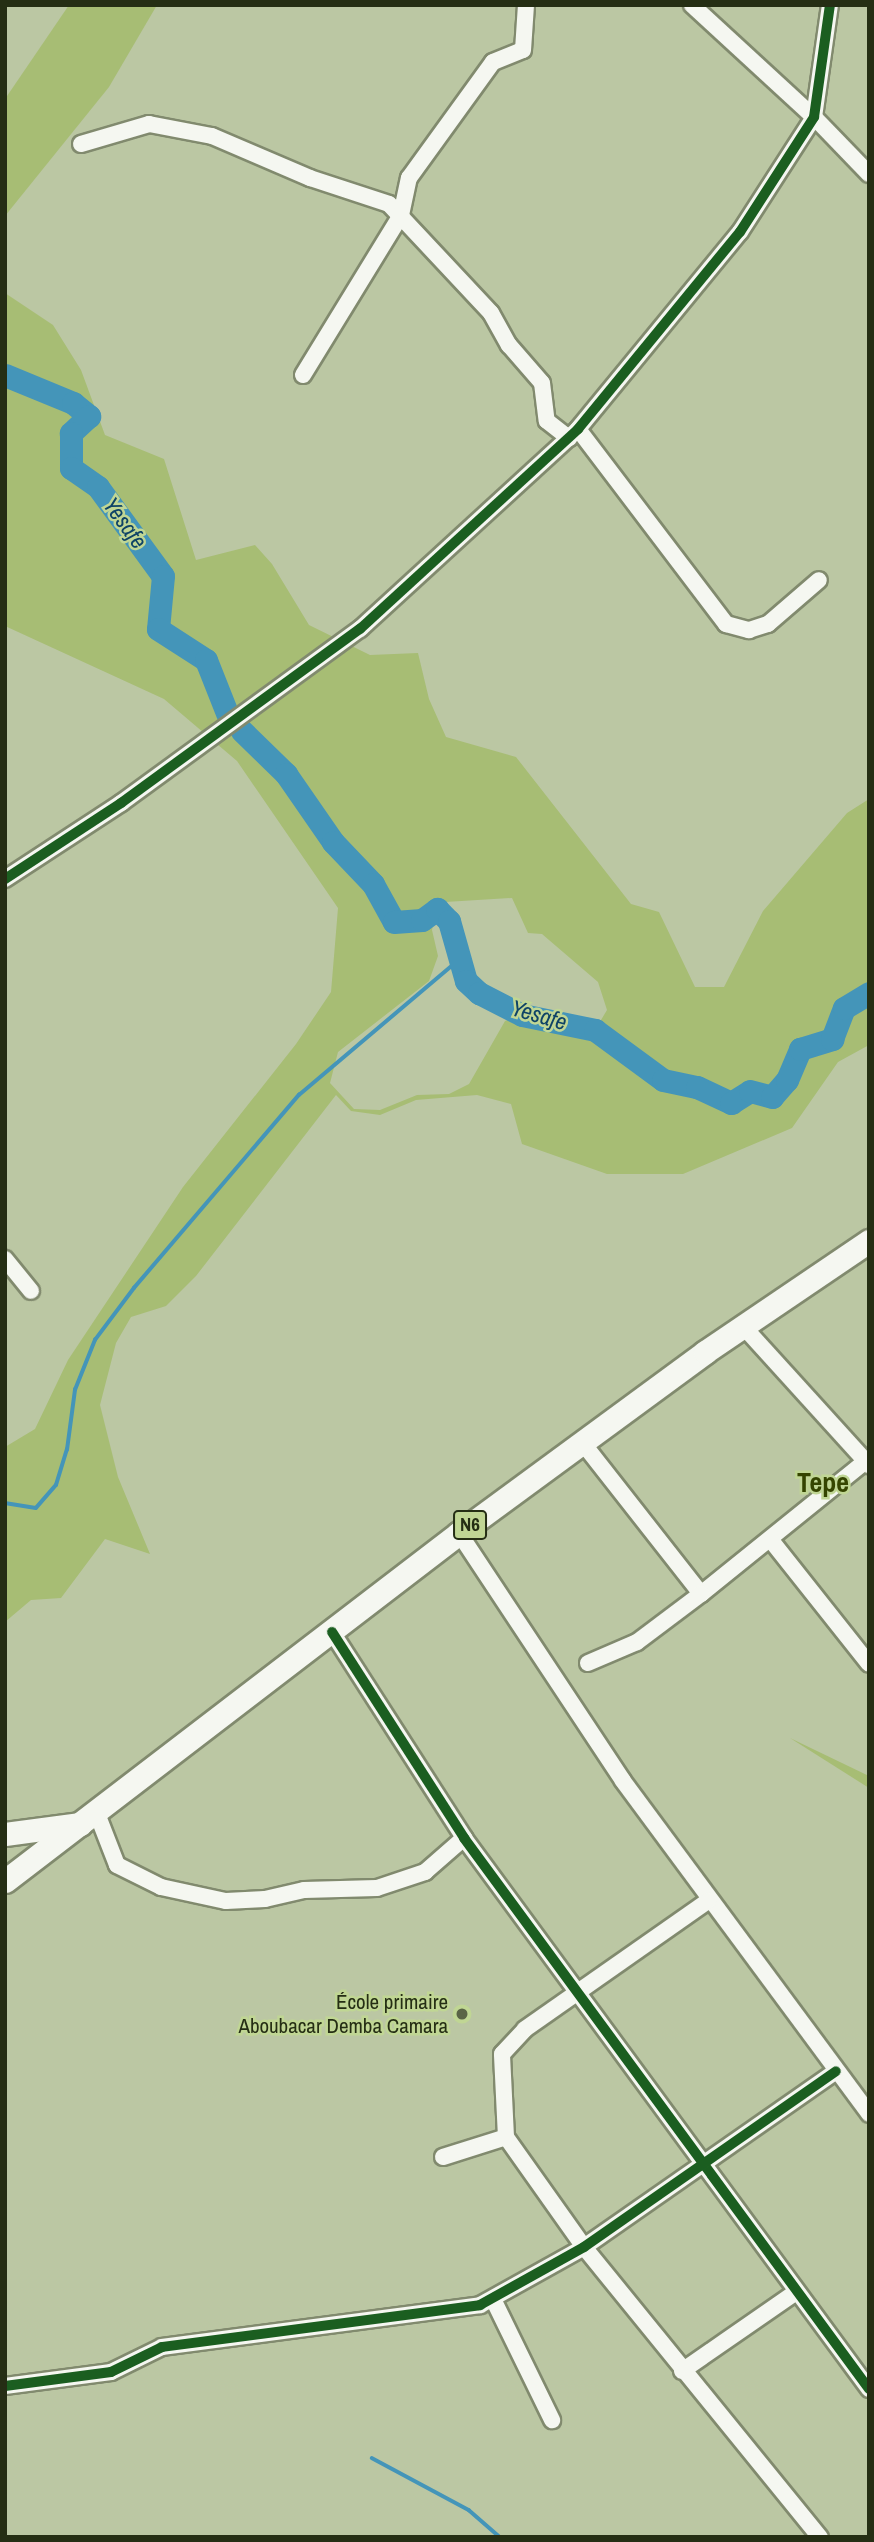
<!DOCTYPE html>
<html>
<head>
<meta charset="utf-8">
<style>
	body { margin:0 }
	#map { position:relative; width:874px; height:2542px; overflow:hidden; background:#bbc7a3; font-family:"Archivo Narrow",sans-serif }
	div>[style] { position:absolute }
	.green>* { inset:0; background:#a7bd74 }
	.stream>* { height:3.5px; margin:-1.75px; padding:0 1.75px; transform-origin:1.75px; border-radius:1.75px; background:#4495b9 }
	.river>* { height:23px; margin:-11.5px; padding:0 11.5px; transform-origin:11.5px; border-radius:11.5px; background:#4495b9 }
	.roads { filter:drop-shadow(2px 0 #818a6e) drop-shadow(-2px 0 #818a6e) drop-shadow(0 2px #818a6e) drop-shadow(0 -2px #818a6e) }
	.minor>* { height:16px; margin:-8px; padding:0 8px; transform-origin:8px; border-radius:8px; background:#f5f7f1 }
	.highway>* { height:23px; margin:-11.5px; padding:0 11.5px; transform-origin:11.5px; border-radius:11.5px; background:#f5f7f1 }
	.cycleway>* { height:10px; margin:-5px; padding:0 5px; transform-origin:5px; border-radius:5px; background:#1b5e20 }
	.dots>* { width:19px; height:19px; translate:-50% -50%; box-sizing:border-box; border:4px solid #c0d694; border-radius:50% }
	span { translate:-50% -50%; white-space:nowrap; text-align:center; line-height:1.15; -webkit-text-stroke:5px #c0d694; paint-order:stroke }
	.shield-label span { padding:2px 5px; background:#c0d694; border:2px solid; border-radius:5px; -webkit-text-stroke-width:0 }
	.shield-label { font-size:19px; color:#252e14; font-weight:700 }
	.poi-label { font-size:21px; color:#252e14 }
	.right { translate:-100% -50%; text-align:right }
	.water-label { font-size:23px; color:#0e4366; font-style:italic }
	.district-label { font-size:28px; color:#354500; font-weight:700 }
	.frame { position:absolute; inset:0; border:7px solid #252e14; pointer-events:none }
</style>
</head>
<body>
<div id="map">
	<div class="green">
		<i style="clip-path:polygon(69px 5px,157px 5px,109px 87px,5px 216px,5px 99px)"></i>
		<i style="clip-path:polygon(evenodd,5px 293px,53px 325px,81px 370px,105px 435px,164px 459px,196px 560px,255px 545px,272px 564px,309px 625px,370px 655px,418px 653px,429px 699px,446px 737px,516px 757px,631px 904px,659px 912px,695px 987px,724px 987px,763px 911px,847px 813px,869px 799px,869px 1045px,838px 1062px,792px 1128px,683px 1174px,607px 1174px,522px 1144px,511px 1104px,477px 1095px,416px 1100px,380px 1115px,351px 1111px,336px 1095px,196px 1276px,166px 1306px,131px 1317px,116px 1343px,100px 1405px,118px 1477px,150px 1554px,105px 1539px,61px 1598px,31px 1600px,5px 1622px,5px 1447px,35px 1429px,68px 1360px,183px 1187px,296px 1044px,331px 992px,338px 908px,237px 761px,164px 699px,5px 626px,5px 293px,512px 898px,528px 933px,542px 934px,598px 982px,607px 1010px,595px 1030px,522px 1015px,505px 1021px,469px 1084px,449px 1094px,417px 1095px,380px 1110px,354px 1109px,330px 1083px,338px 1052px,429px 981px,438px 956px,432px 930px,437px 909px,445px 902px,512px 898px)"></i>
		<i style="clip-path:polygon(790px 1738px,869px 1776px,869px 1788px)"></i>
	</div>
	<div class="stream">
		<i style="left:5px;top:1503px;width:31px;rotate:9deg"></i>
		<i style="left:36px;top:1508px;width:30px;rotate:-49deg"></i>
		<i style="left:56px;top:1485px;width:37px;rotate:-73deg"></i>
		<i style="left:67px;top:1450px;width:61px;rotate:-82.4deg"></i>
		<i style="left:75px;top:1390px;width:54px;rotate:-68.2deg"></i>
		<i style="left:95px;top:1340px;width:65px;rotate:-53.1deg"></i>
		<i style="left:134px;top:1288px;width:254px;rotate:-49.5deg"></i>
		<i style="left:299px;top:1095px;width:212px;rotate:-40.2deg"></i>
		<i style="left:372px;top:2458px;width:110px;rotate:28.2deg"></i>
		<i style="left:469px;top:2510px;width:41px;rotate:41.1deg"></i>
	</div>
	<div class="river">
		<i style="left:5px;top:375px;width:74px;rotate:22.4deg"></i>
		<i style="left:73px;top:403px;width:21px;rotate:39deg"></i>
		<i style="left:89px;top:416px;width:25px;rotate:137deg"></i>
		<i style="left:71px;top:433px;width:35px;rotate:90deg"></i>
		<i style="left:71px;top:468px;width:33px;rotate:35deg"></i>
		<i style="left:98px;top:487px;width:110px;rotate:53.9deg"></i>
		<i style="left:163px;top:576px;width:53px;rotate:95.4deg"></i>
		<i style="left:158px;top:629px;width:57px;rotate:32.9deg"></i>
		<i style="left:206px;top:660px;width:57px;rotate:68.4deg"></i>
		<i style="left:242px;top:731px;width:62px;rotate:44.3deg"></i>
		<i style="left:286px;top:774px;width:83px;rotate:55.3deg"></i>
		<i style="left:333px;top:842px;width:58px;rotate:46.4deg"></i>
		<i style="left:373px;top:884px;width:43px;rotate:61.1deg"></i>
		<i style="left:394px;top:922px;width:28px;rotate:-4deg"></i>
		<i style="left:422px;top:920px;width:19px;rotate:-36deg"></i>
		<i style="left:437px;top:909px;width:17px;rotate:45deg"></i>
		<i style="left:449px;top:921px;width:62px;rotate:74.2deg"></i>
		<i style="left:466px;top:981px;width:18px;rotate:43deg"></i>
		<i style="left:479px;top:993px;width:48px;rotate:27.1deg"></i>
		<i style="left:522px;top:1015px;width:75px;rotate:11.6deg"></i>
		<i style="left:595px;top:1030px;width:84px;rotate:36.3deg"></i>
		<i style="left:663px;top:1080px;width:35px;rotate:12deg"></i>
		<i style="left:697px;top:1087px;width:38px;rotate:25deg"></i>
		<i style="left:731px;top:1103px;width:22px;rotate:-32deg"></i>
		<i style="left:750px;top:1091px;width:23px;rotate:15deg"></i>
		<i style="left:772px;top:1097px;width:23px;rotate:-49deg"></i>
		<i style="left:787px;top:1080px;width:34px;rotate:-67deg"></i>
		<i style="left:800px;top:1049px;width:34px;rotate:-17deg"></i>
		<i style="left:832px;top:1039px;width:33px;rotate:-69deg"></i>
		<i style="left:844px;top:1008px;width:29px;rotate:-31deg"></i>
	</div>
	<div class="roads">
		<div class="minor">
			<i style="left:692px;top:5px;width:166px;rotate:42.6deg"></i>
			<i style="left:814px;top:117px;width:79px;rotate:46deg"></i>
			<i style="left:81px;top:144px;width:71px;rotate:-16.4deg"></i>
			<i style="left:149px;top:124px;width:64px;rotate:10.8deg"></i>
			<i style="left:212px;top:136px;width:107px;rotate:23.2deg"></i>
			<i style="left:310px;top:178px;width:83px;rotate:18.2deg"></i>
			<i style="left:389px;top:204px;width:149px;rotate:46.9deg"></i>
			<i style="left:491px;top:313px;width:37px;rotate:61deg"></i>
			<i style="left:509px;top:345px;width:50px;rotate:49deg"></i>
			<i style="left:542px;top:383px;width:38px;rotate:83deg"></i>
			<i style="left:547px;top:421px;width:28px;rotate:38deg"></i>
			<i style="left:303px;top:375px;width:188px;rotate:-58.5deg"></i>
			<i style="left:401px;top:215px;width:38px;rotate:-78deg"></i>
			<i style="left:409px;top:178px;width:143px;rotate:-54.1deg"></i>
			<i style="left:493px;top:62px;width:32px;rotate:-22deg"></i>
			<i style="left:523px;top:50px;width:45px;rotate:-86.2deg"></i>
			<i style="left:578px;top:429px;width:245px;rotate:52.8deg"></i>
			<i style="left:726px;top:624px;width:24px;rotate:15deg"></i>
			<i style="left:749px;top:630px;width:20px;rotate:-18deg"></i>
			<i style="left:768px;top:624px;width:67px;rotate:-40.8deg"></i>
			<i style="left:5px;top:879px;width:139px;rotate:-33.2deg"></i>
			<i style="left:121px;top:803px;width:296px;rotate:-36.1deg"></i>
			<i style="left:360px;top:629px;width:296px;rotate:-42.5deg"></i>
			<i style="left:578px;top:429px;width:255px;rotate:-50.6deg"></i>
			<i style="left:740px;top:232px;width:137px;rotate:-57.2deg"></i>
			<i style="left:814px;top:117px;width:113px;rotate:-81.9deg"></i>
			<i style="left:5px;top:1259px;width:41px;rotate:50.9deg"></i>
			<i style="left:743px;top:1326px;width:188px;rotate:47.8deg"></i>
			<i style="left:582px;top:1442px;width:193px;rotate:51.9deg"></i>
			<i style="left:701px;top:1594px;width:212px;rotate:-38.9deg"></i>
			<i style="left:459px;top:1533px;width:297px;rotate:56.5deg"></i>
			<i style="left:623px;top:1781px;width:414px;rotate:53.5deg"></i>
			<i style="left:770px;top:1539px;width:159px;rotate:51.6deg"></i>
			<i style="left:332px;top:1632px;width:245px;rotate:57.3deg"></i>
			<i style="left:464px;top:1838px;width:684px;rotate:53.68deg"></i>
			<i style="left:588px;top:1663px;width:53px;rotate:-23.2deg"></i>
			<i style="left:637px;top:1642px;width:80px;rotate:-36.9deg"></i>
			<i style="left:96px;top:1811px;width:58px;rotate:68.7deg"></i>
			<i style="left:117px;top:1865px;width:49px;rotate:26.6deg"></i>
			<i style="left:161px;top:1887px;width:66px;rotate:12.2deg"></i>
			<i style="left:226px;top:1901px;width:39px;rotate:-3deg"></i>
			<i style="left:265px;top:1899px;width:40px;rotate:-13deg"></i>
			<i style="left:304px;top:1890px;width:73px;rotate:-1.6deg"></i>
			<i style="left:377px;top:1888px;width:51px;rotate:-18.4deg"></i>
			<i style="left:425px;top:1872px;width:52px;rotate:-41.1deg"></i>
			<i style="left:506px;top:2137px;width:135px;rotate:54.7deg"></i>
			<i style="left:584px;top:2247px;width:374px;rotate:50.9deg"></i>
			<i style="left:443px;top:2157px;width:66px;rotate:-17.6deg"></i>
			<i style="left:506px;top:2137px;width:83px;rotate:-92.8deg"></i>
			<i style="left:502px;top:2054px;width:34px;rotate:-47deg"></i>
			<i style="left:525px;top:2029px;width:223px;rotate:-35deg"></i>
			<i style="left:493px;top:2299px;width:135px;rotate:64deg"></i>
			<i style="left:682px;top:2371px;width:139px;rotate:-34.7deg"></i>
			<i style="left:5px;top:2386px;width:107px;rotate:-7.5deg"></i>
			<i style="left:111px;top:2372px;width:57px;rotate:-26.1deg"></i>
			<i style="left:162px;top:2347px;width:321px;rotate:-7.5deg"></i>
			<i style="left:480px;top:2305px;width:119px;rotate:-29.1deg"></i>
			<i style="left:584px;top:2247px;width:307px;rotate:-34.9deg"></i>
		</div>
		<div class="highway">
			<i style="left:5px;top:1834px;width:76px;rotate:-7.6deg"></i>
			<i style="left:5px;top:1881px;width:572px;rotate:-37.47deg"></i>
			<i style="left:459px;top:1533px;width:305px;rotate:-36.3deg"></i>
			<i style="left:705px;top:1352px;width:198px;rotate:-34.1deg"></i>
		</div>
	</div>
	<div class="cycleway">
		<i style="left:5px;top:879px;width:139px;rotate:-33.2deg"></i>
		<i style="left:121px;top:803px;width:296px;rotate:-36.1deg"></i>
		<i style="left:360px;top:629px;width:296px;rotate:-42.5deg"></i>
		<i style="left:578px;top:429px;width:255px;rotate:-50.6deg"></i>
		<i style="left:740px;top:232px;width:137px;rotate:-57.2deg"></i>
		<i style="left:814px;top:117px;width:113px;rotate:-81.9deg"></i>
		<i style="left:332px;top:1632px;width:245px;rotate:57.3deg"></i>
		<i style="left:464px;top:1838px;width:684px;rotate:53.68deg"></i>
		<i style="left:5px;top:2386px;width:107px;rotate:-7.5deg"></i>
		<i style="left:111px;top:2372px;width:57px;rotate:-26.1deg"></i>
		<i style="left:162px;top:2347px;width:321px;rotate:-7.5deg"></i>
		<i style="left:480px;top:2305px;width:119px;rotate:-29.1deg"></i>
		<i style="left:584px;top:2247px;width:307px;rotate:-34.9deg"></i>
	</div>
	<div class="dots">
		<i style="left:462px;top:2014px;background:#5a6446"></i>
	</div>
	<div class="shield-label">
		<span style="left:470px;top:1525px">N6</span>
	</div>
	<div class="poi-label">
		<span class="right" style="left:448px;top:2014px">École primaire<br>Aboubacar Demba Camara</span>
	</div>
	<div class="water-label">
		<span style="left:125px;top:523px;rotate:54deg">Yesafe</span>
		<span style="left:539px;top:1015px;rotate:16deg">Yesafe</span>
	</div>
	<div class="district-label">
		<span style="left:823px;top:1482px">Tepe</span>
	</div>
	<div class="frame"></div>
</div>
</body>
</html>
